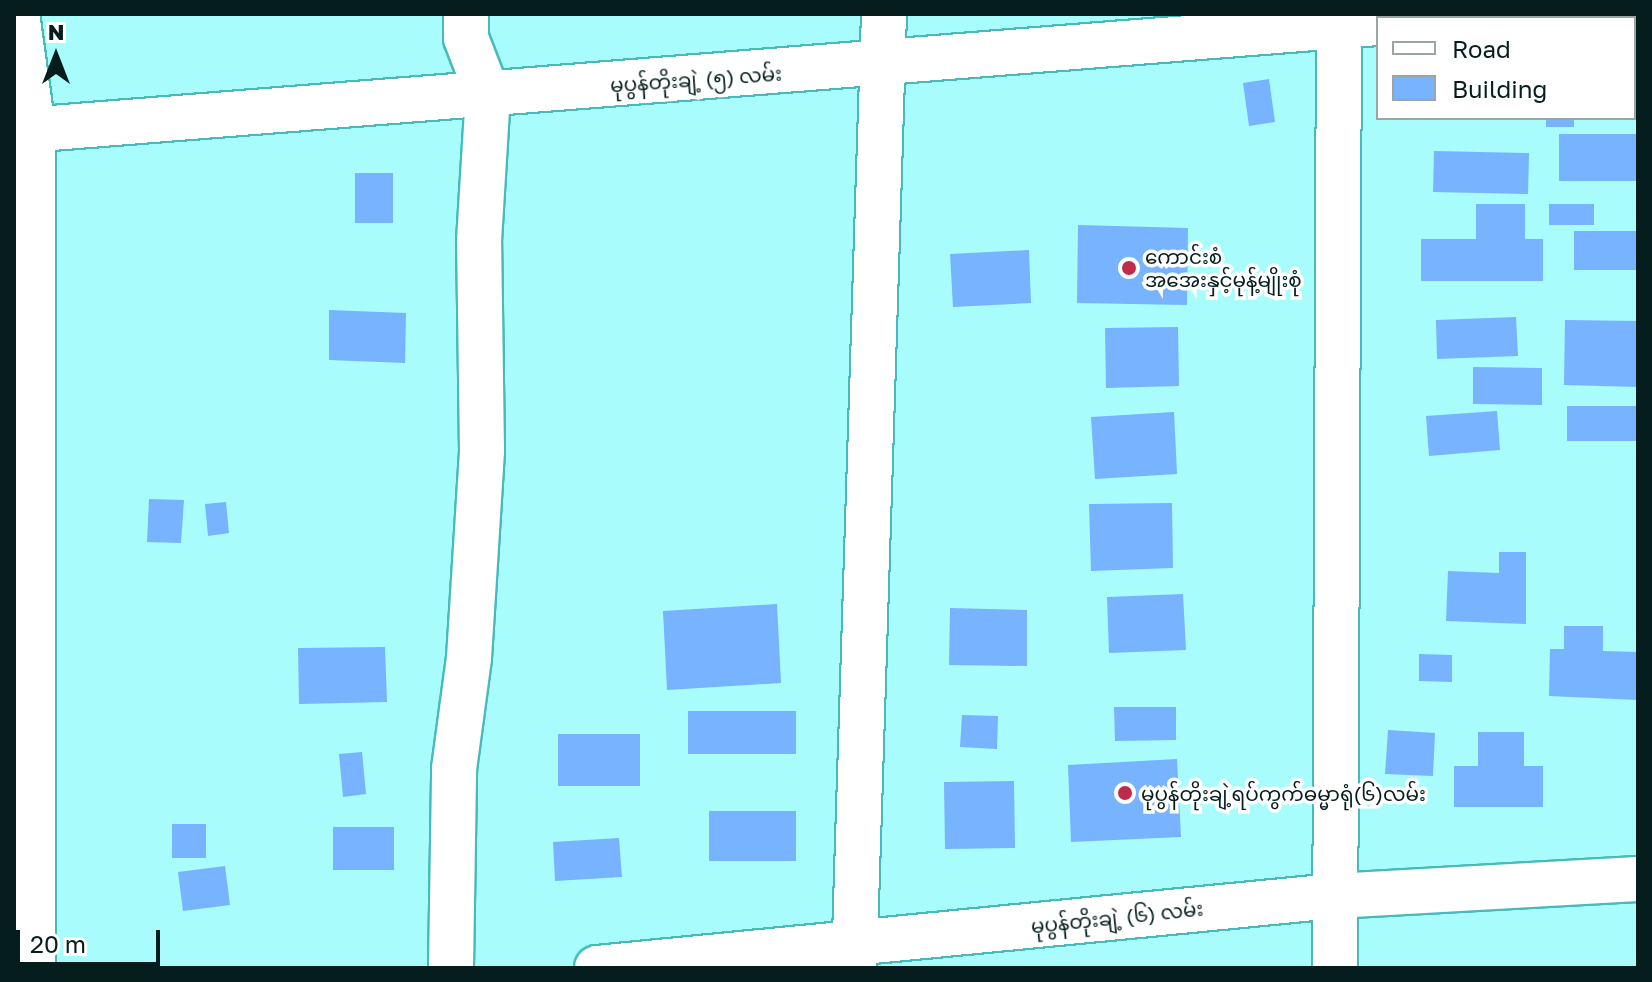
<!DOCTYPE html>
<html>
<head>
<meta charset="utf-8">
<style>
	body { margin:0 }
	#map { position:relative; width:1652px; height:982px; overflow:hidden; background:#a8fdfc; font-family:"Golos Text","Noto Sans Myanmar",sans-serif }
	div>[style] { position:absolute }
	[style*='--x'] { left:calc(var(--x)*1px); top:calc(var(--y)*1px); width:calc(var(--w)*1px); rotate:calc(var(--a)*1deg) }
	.building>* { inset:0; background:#77b3ff }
	.roads { filter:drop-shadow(2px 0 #48baba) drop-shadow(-2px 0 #48baba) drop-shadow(0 2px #48baba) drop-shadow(0 -2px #48baba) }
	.street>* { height:44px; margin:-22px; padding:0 22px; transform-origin:22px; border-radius:22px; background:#fff }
	.dots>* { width:22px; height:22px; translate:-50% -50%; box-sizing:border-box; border:4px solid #fff; border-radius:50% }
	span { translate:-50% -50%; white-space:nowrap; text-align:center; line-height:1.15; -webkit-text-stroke:7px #fff; paint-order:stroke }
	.street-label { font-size:20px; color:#051d1d }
	.poi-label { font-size:20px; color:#051d1d }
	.left { translate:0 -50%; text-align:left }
	.frame { position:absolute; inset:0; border:16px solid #051d1d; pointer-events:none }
	.legend { position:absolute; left:1376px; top:16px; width:260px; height:104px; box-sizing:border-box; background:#fff; border:2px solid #9ba5a5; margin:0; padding:10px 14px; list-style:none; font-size:24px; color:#051d1d }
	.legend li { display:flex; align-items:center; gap:16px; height:40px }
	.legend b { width:40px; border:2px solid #9ba5a5 }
	.north { position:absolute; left:16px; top:16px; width:80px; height:80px; -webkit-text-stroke:6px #fff; paint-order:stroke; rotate:0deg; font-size:22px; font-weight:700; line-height:32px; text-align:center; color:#051d1d }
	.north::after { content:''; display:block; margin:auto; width:28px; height:36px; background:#051d1d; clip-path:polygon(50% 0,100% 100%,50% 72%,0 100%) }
	.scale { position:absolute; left:16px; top:930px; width:144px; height:36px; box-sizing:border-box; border:4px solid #051d1d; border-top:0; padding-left:10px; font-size:24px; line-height:28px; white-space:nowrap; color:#051d1d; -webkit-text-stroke:6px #fff; paint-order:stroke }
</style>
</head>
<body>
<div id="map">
	<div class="building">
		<i style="clip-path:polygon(1269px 79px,1275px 122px,1249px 126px,1243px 83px)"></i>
		<i style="clip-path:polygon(1546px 118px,1574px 118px,1574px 127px,1546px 127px)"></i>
		<i style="clip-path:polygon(1559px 134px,1638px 134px,1638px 181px,1559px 181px)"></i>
		<i style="clip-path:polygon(1434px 151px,1529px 153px,1528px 194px,1433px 192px)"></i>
		<i style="clip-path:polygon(355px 173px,393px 173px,393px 223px,355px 223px)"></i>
		<i style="clip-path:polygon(1476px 204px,1525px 204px,1525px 239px,1543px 239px,1543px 281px,1421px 281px,1421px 239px,1476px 239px)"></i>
		<i style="clip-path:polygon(1549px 204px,1594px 204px,1594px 225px,1549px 225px)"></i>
		<i style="clip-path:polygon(1078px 225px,1188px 228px,1187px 305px,1077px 303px)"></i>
		<i style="clip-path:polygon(1574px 231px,1638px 231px,1638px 270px,1574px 270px)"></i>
		<i style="clip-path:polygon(1029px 250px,1031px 303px,953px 307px,950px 254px)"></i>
		<i style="clip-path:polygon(329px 310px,406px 313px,405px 363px,329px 360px)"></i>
		<i style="clip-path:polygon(1516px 317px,1518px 356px,1437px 359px,1436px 320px)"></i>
		<i style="clip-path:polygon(1565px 320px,1638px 321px,1638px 387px,1564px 385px)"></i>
		<i style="clip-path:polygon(1178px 327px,1179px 386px,1106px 388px,1105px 328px)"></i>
		<i style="clip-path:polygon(1473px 367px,1542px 368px,1542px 405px,1473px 404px)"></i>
		<i style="clip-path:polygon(1567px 406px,1638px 406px,1638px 441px,1567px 441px)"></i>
		<i style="clip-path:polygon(1497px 411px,1500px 450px,1429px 456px,1426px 416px)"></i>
		<i style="clip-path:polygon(1174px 412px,1177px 474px,1095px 479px,1091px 417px)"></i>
		<i style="clip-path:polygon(149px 499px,184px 500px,181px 543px,147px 542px)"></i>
		<i style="clip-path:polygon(226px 502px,229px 533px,208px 536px,205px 504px)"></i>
		<i style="clip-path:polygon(1172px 503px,1173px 568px,1091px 571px,1089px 504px)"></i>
		<i style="clip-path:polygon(1499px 552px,1526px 552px,1526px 624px,1446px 621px,1448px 571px,1499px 573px)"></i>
		<i style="clip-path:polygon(1183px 594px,1186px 650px,1109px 653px,1107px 597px)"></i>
		<i style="clip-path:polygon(777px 604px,781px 683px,667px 690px,663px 611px)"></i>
		<i style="clip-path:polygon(950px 608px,1027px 610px,1027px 666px,949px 665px)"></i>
		<i style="clip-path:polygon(1564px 626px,1603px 626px,1603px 651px,1638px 652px,1638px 700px,1549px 696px,1550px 649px,1564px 649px)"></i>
		<i style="clip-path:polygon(385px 647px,387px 702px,299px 704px,298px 648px)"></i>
		<i style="clip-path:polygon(1419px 654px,1452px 655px,1452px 682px,1419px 681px)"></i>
		<i style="clip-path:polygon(1114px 707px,1176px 707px,1176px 740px,1115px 741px)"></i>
		<i style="clip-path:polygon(688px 711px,796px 711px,796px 754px,688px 754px)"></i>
		<i style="clip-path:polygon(962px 715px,998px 716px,997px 749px,960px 747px)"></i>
		<i style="clip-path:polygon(1388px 730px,1435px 733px,1433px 776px,1385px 774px)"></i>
		<i style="clip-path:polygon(1478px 732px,1524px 732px,1524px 766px,1543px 766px,1543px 807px,1454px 807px,1454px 766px,1478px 766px)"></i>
		<i style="clip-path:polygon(558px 734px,640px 734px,640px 786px,558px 786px)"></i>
		<i style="clip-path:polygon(362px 752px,366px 794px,343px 797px,339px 754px)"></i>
		<i style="clip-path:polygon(1177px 759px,1181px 837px,1071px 842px,1068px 765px)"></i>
		<i style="clip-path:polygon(1014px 781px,1015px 848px,945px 849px,944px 782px)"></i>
		<i style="clip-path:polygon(709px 811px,796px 811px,796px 861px,709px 861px)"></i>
		<i style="clip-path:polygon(172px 824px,206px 824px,206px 858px,172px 858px)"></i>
		<i style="clip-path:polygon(333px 827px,394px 827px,394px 870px,333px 870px)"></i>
		<i style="clip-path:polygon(619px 838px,622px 877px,555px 881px,553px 842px)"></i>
		<i style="clip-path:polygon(225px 866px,230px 905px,183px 911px,178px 872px)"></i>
	</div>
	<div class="roads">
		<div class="street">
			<i style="--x:17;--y:14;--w:117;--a:82.1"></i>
			<i style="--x:33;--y:130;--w:838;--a:90"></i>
			<i style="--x:1634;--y:21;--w:4;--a:0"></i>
			<i style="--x:14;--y:131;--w:1368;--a:-4.53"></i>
			<i style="--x:451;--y:968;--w:199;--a:-89.1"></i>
			<i style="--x:454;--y:769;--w:112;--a:-82.3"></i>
			<i style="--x:469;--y:658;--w:208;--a:-86.4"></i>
			<i style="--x:482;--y:450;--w:209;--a:-90.8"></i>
			<i style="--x:479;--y:241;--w:146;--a:-86.5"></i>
			<i style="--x:488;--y:95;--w:61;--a:-111.1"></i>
			<i style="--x:466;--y:38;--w:24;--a:-90"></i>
			<i style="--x:597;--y:968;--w:741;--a:-5.58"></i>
			<i style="--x:1334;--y:896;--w:304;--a:-3.2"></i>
			<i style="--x:854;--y:968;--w:954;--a:-88.2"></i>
			<i style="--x:1335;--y:968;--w:954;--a:-89.76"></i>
		</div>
	</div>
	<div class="dots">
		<i style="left:1129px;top:268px;background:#bd2c4a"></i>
		<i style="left:1125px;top:793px;background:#bd2c4a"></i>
	</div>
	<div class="street-label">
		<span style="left:696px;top:79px;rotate:-4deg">မုပွန်တိုးချဲ့ (၅) လမ်း</span>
		<span style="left:1117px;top:917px;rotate:-6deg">မုပွန်တိုးချဲ့ (၆) လမ်း</span>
	</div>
	<div class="poi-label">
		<span class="left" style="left:1145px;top:268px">ကောင်းစံ<br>အအေးနှင့်မုန့်မျိုးစုံ</span>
		<span class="left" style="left:1141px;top:793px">မုပွန်တိုးချဲ့ရပ်ကွက်ဓမ္မာရုံ(၆)လမ်း</span>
	</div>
	<div class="frame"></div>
	<ul class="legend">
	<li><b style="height:10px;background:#fff"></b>Road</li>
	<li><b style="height:22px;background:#77b3ff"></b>Building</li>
	</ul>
	<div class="north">N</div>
	<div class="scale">20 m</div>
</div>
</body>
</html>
